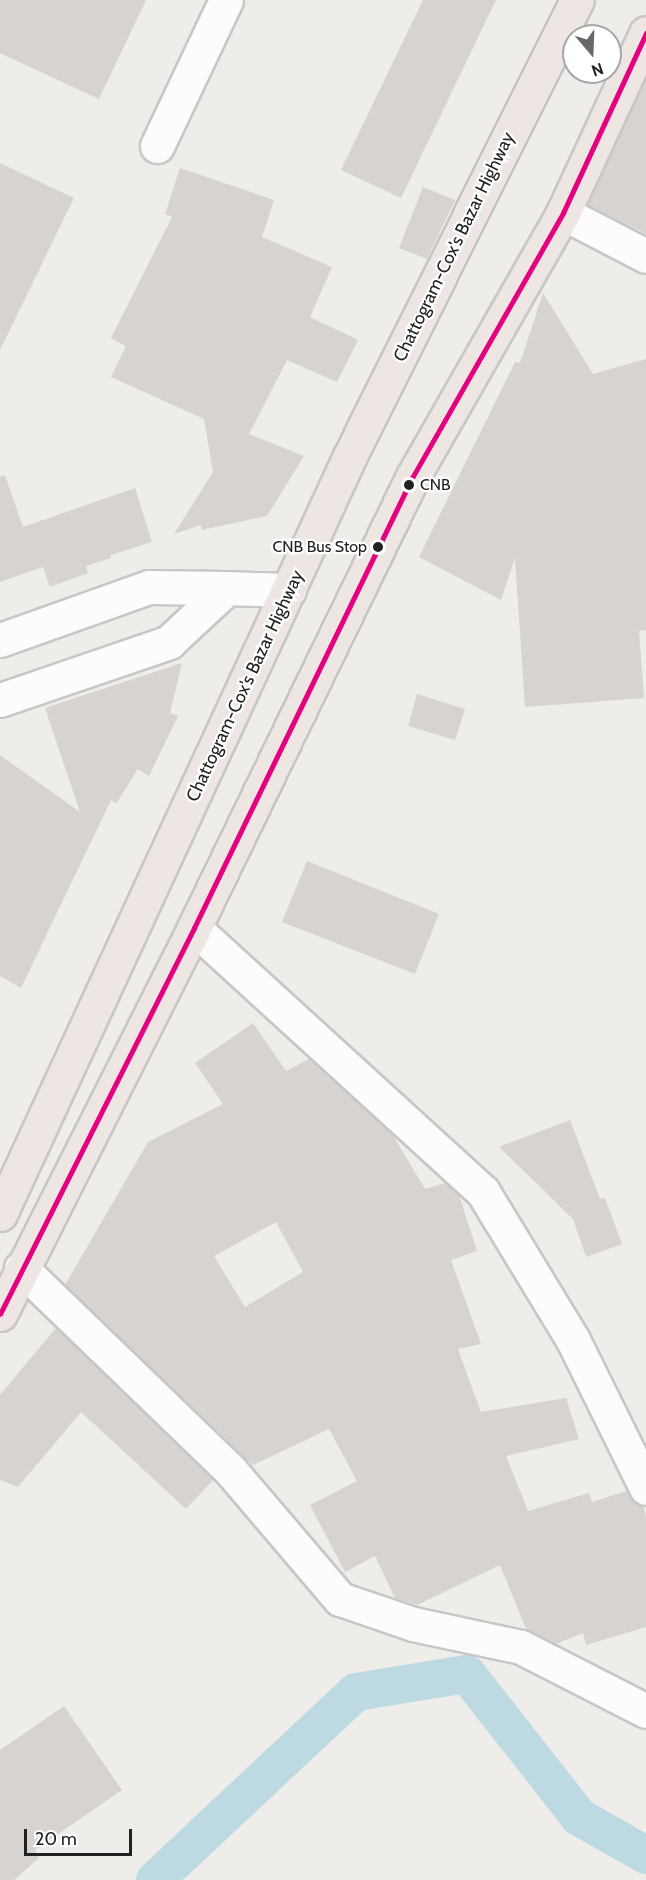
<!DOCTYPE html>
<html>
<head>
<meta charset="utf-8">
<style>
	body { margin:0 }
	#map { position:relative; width:646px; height:1880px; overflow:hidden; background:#efede9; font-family:Cabin,sans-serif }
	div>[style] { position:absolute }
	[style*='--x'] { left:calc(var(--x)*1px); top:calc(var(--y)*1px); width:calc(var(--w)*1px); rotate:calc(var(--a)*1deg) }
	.canal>* { height:38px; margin:-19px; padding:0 19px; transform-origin:19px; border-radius:19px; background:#bdd9e2 }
	.building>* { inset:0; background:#d6d3d0 }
	.roads { filter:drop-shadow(2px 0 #c8c7c5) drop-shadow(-2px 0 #c8c7c5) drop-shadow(0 2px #c8c7c5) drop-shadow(0 -2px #c8c7c5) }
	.minor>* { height:33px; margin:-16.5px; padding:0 16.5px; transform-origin:16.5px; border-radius:16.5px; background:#fdfcfc }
	.tertiary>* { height:33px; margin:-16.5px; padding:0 16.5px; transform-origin:16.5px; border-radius:16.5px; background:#fdfcfc }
	.trunk>* { height:33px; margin:-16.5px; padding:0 16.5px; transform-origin:16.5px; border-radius:16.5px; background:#eee6e3 }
	.bus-1>* { height:4.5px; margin:-2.25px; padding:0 2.25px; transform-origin:2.25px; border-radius:2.25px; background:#e5007d }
	.dots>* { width:16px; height:16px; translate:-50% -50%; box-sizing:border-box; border:3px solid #fff; border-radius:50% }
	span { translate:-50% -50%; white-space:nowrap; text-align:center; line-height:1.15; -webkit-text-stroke:4.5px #fff; paint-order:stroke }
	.bus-label { font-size:16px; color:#212121 }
	.left { translate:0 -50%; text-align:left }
	.right { translate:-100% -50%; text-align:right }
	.street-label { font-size:18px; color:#212121 }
	.north { position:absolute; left:562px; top:24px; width:60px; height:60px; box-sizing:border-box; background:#fff; border:2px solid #a6a6a6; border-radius:50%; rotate:161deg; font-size:16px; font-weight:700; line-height:24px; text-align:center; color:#212121 }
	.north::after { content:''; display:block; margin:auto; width:21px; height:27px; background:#696867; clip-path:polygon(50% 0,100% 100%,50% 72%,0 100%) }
	.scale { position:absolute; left:24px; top:1829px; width:108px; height:27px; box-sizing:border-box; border:3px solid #212121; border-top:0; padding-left:8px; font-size:18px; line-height:21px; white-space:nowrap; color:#212121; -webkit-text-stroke:4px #fff; paint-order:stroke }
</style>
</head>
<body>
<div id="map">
	<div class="canal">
		<i style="--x:155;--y:1880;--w:275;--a:-43.1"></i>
		<i style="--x:356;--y:1692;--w:112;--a:-9.2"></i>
		<i style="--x:467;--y:1674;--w:182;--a:51.9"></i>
		<i style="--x:579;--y:1817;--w:77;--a:29.6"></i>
	</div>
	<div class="building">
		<i style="clip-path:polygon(0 0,146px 0,99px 99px,0 53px)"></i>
		<i style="clip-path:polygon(423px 0,496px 0,401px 198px,341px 170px)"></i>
		<i style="clip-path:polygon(646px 78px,646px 234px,588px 205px)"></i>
		<i style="clip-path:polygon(0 163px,74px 198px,0 350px)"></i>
		<i style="clip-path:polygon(180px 168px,274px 200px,262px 237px,332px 267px,310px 317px,358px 340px,337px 382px,287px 360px,249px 434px,304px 456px,267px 516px,202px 530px,201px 525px,174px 534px,213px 472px,204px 419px,111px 377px,126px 346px,111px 338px,172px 217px,165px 214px)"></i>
		<i style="clip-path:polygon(423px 187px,455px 200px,427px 259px,399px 248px)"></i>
		<i style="clip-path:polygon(543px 293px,593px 374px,646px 359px,646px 630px,639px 631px,644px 698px,525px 707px,515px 558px,501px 600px,419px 557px,515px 362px,520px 363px)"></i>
		<i style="clip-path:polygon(5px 475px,23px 527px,135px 488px,152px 542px,111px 555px,111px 558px,86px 566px,88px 573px,50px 587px,43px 567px,0 582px,0 476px)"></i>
		<i style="clip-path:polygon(182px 663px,170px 713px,178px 716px,149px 776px,138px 769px,116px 804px,111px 800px,21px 988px,0 976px,0 755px,80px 812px,45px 708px)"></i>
		<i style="clip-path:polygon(417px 694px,465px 709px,455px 740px,408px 726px)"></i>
		<i style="clip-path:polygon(307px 861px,439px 914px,415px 974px,282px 922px)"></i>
		<i style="clip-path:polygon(evenodd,253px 1023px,286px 1071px,309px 1059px,392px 1134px,425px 1189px,445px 1183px,459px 1195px,477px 1251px,451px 1260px,481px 1344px,458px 1349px,481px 1412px,566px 1398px,579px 1439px,506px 1456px,528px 1511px,589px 1493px,592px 1502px,626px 1491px,635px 1503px,643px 1506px,646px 1517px,646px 1627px,586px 1645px,583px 1633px,556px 1644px,526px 1629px,500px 1565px,417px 1605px,395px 1598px,375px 1556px,345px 1572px,310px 1505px,357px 1481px,329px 1429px,253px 1465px,65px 1285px,148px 1142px,223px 1104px,195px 1063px,253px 1023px,276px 1222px,303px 1272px,245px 1307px,214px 1256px,276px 1222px)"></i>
		<i style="clip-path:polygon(570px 1120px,600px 1199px,605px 1198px,622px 1244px,586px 1257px,573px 1219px,499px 1147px)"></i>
		<i style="clip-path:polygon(56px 1328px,213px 1480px,186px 1509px,81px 1412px,18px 1487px,0 1480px,0 1395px)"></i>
		<i style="clip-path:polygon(64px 1706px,122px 1790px,35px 1850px,39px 1858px,14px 1880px,0 1880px,0 1750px)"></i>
	</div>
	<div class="roads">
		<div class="minor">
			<i style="--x:157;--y:146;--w:161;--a:-64.7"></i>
			<i style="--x:563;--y:213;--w:93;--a:27.4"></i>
			<i style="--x:194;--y:928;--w:391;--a:42.4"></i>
			<i style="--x:483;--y:1192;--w:173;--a:58.7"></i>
			<i style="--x:573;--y:1340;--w:165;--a:63.7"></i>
			<i style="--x:21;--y:1268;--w:292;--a:44"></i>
			<i style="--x:231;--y:1471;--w:168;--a:49.6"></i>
			<i style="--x:340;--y:1599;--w:77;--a:18.9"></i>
			<i style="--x:413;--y:1624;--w:110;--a:12"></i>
			<i style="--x:521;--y:1647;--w:140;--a:27.1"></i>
		</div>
		<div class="tertiary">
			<i style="--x:0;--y:640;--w:158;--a:-19.6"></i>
			<i style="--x:149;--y:587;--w:78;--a:0.7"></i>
			<i style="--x:0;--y:700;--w:179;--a:-18.9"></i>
			<i style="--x:169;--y:642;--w:79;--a:-43"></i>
			<i style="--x:227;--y:588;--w:62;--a:1.8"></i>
		</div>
		<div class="trunk">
			<i style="--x:0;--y:1214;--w:835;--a:-65.22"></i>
			<i style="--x:350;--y:456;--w:509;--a:-63.54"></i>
			<i style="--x:0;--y:1314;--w:432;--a:-63.3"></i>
			<i style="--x:194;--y:928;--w:500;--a:-64.15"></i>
			<i style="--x:412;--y:478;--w:305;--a:-60.3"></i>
			<i style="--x:563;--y:213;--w:198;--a:-65.2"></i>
		</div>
	</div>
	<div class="bus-1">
		<i style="--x:0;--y:1314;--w:432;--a:-63.3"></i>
		<i style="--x:194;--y:928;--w:500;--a:-64.15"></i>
		<i style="--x:412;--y:478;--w:305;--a:-60.3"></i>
		<i style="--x:563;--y:213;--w:198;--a:-65.2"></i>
	</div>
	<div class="dots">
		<i style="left:409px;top:485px;background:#212121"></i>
		<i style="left:378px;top:547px;background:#212121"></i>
	</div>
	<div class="bus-label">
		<span class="left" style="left:420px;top:485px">CNB</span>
		<span class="right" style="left:367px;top:547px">CNB Bus Stop</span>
	</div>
	<div class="street-label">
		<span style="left:454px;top:247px;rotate:-64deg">Chattogram-Cox's Bazar Highway</span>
		<span style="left:245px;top:686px;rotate:-65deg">Chattogram-Cox's Bazar Highway</span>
	</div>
	<div class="north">N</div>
	<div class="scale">20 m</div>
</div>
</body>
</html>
